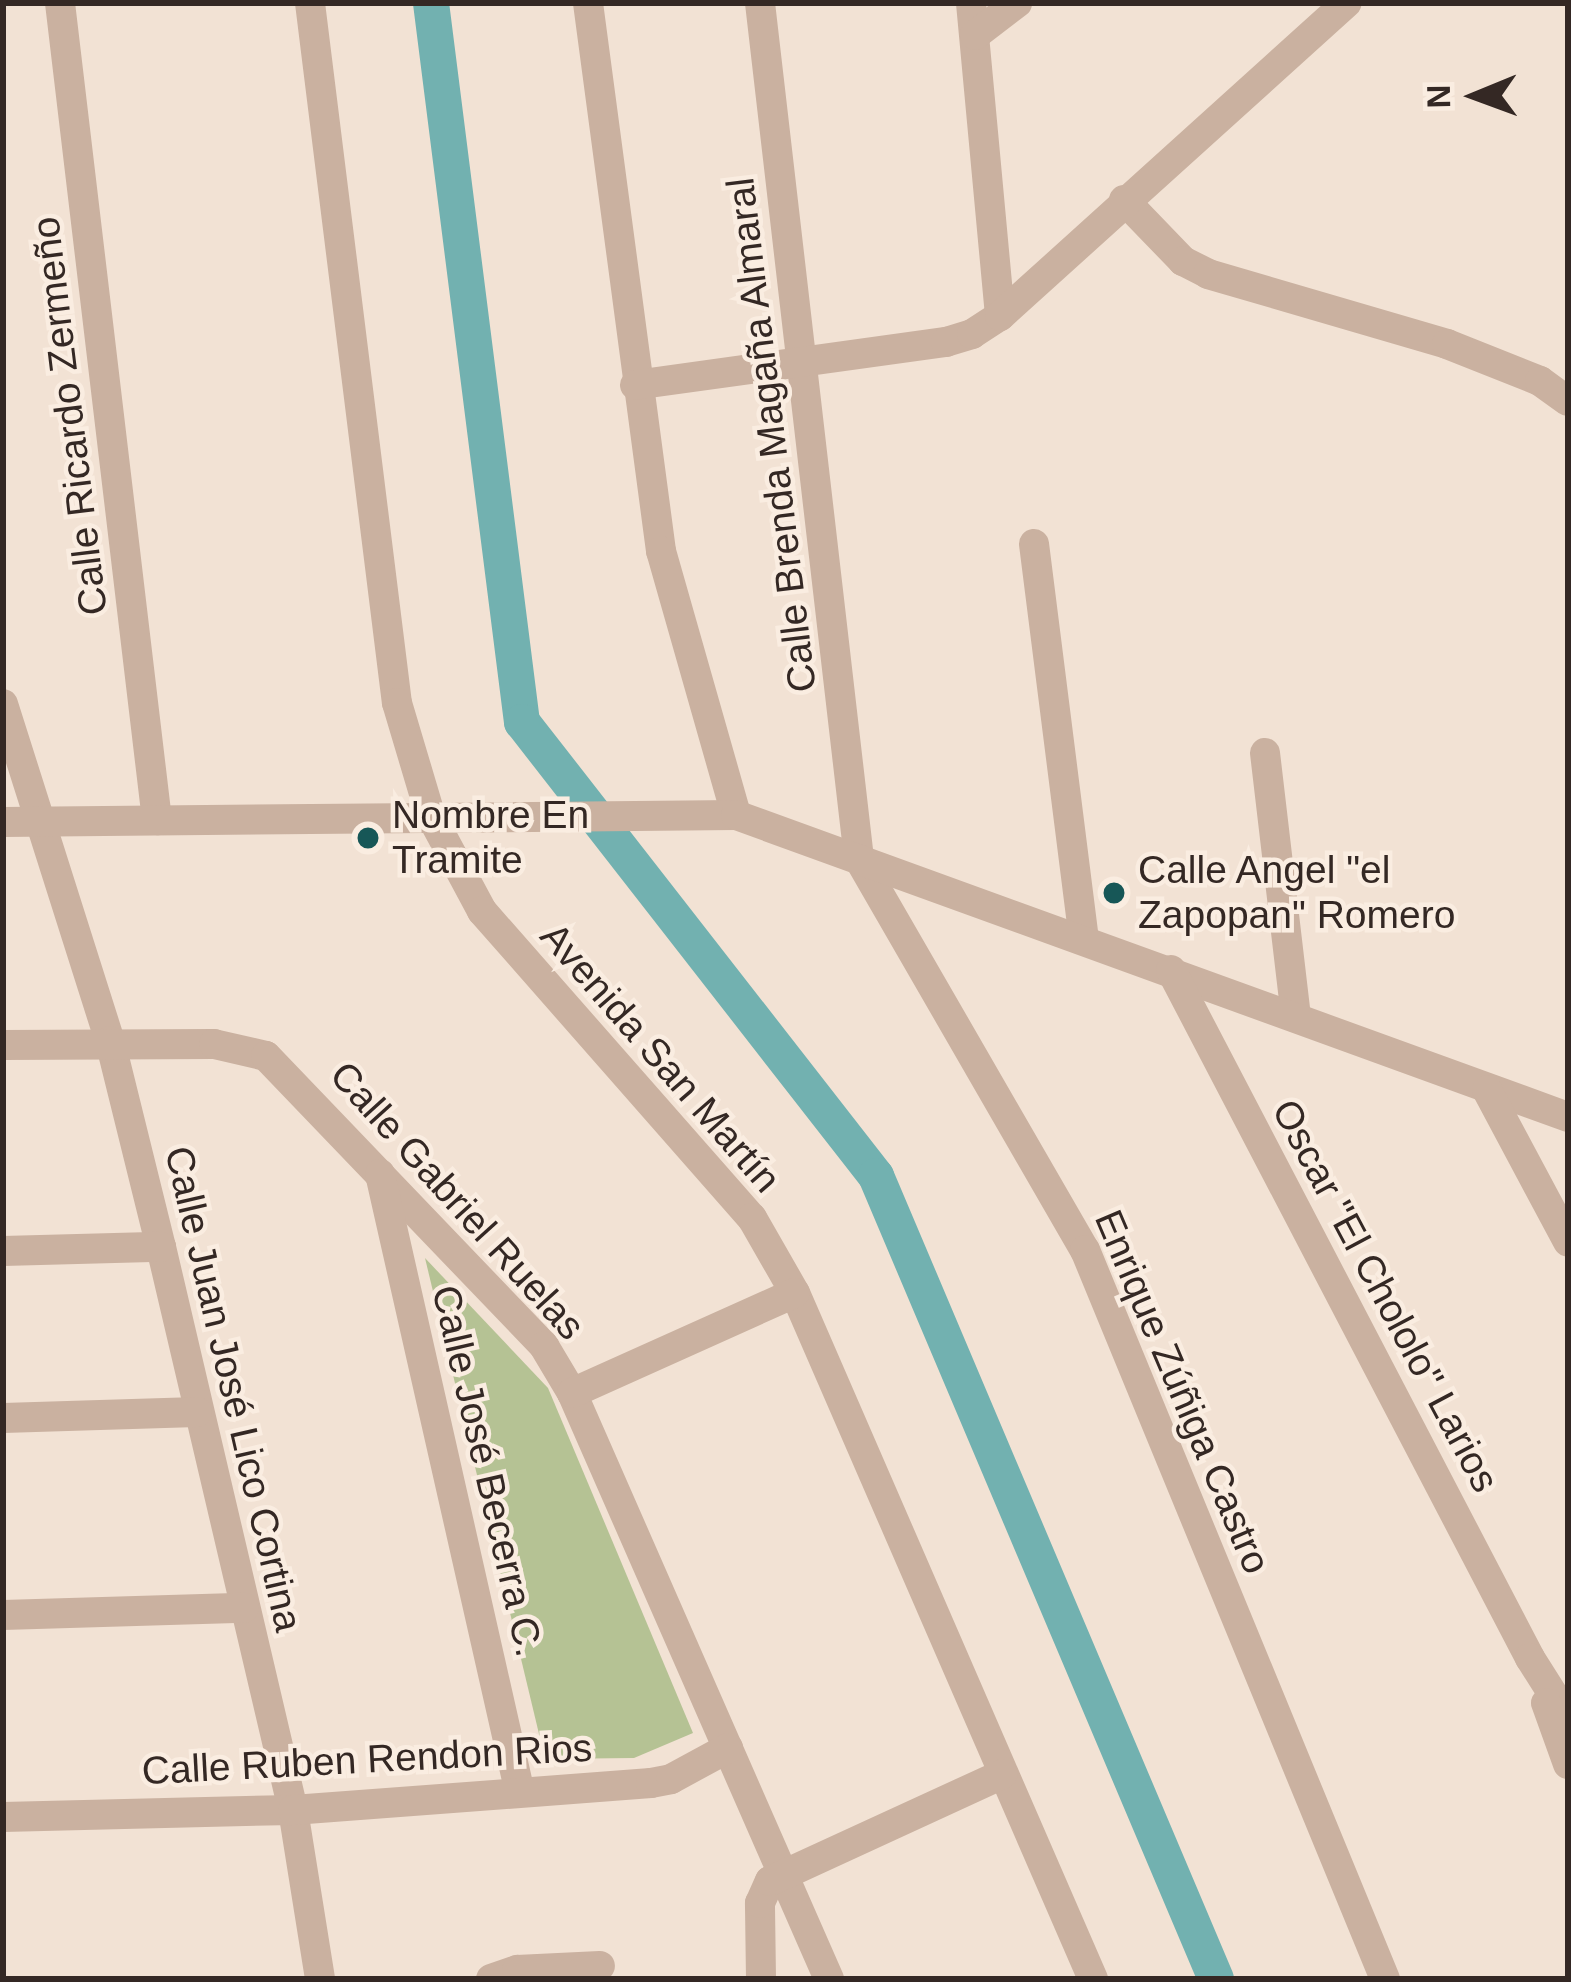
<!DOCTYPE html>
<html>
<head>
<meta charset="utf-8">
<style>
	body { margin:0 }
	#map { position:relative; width:1571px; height:1982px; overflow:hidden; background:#f2e2d4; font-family:Arial,sans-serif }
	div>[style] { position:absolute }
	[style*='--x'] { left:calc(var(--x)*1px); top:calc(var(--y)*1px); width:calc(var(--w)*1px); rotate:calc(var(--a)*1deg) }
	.green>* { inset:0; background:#b5c294 }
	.canal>* { height:36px; margin:-18px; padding:0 18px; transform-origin:18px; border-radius:18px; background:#72b1b0 }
	.minor>* { height:30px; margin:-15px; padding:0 15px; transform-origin:15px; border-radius:15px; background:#cab1a0 }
	.dots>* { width:33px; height:33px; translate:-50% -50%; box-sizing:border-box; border:6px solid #faede1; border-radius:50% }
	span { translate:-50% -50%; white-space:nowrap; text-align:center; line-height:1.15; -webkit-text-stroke:9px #faede1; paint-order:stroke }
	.street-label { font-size:39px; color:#342824 }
	.poi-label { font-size:39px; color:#342824 }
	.left { translate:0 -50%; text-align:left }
	.frame { position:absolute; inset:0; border:6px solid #342824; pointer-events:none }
	.north { position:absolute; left:1415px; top:36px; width:120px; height:120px; -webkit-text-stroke:9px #faede1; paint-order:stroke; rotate:269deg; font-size:33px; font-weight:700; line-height:48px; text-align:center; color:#342824 }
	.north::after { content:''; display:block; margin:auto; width:42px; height:54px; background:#342824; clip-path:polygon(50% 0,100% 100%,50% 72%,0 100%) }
</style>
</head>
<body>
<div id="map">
	<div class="green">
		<i style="clip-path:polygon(425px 1258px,548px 1388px,693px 1733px,634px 1758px,545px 1759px)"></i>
	</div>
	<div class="canal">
		<i style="--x:431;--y:3;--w:725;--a:82.79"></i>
		<i style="--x:522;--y:722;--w:576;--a:52.06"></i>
		<i style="--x:876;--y:1176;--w:872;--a:67.05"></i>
	</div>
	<div class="minor">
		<i style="--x:60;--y:3;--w:823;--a:83.23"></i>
		<i style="--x:310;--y:3;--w:705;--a:82.92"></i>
		<i style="--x:397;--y:703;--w:116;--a:73.4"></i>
		<i style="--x:430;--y:814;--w:110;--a:61.8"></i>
		<i style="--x:482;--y:911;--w:409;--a:48.7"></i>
		<i style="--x:752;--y:1218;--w:86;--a:60.2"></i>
		<i style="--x:795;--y:1293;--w:748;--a:66.52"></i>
		<i style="--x:588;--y:3;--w:553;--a:82.41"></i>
		<i style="--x:661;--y:551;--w:274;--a:74.1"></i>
		<i style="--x:760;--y:3;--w:862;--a:83.4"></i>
		<i style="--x:859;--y:859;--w:452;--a:60"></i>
		<i style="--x:1085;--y:1250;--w:788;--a:67.63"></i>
		<i style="--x:971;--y:3;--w:314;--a:84.7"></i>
		<i style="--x:975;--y:35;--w:53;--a:-37.3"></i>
		<i style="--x:1124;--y:200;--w:85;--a:46"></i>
		<i style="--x:1183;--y:261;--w:28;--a:27"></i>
		<i style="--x:1208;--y:274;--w:249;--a:16.3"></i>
		<i style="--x:1447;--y:344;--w:100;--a:21.7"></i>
		<i style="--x:1540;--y:381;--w:34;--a:36"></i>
		<i style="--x:635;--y:385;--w:314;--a:-7.9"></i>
		<i style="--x:946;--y:342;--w:27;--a:-17"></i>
		<i style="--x:972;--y:334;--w:33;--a:-33"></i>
		<i style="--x:1000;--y:316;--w:467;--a:-42.1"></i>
		<i style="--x:1034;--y:544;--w:399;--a:82.8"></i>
		<i style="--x:3;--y:704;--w:354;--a:72.4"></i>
		<i style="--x:110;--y:1041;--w:212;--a:76.1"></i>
		<i style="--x:161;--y:1247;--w:578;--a:76.8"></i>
		<i style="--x:293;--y:1810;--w:171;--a:80.9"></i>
		<i style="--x:1265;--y:753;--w:265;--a:83.3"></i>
		<i style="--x:3;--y:822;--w:733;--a:-0.55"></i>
		<i style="--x:736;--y:815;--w:885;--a:19.95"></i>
		<i style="--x:1171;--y:970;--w:776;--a:62.44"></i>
		<i style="--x:1530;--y:1658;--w:71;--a:57.7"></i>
		<i style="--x:3;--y:1045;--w:211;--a:-0.3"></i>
		<i style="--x:214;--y:1044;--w:53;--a:13"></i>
		<i style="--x:266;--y:1056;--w:402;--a:46.2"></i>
		<i style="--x:544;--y:1346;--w:55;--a:59.2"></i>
		<i style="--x:572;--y:1393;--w:640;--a:66.32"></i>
		<i style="--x:1487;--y:1090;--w:172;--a:61.9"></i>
		<i style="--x:380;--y:1174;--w:631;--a:77.26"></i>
		<i style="--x:3;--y:1251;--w:158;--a:-1.5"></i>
		<i style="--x:572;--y:1393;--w:244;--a:-24.2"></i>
		<i style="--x:3;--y:1418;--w:194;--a:-1.8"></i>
		<i style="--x:3;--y:1615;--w:241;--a:-1.7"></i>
		<i style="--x:1546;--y:1703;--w:65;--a:70.2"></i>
		<i style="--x:3;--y:1817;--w:290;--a:-1.4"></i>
		<i style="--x:293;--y:1810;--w:359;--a:-4.3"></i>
		<i style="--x:651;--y:1783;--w:20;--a:-11"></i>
		<i style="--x:671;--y:1779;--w:65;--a:-28.5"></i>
		<i style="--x:491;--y:1979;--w:28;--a:-19"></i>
		<i style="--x:517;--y:1970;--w:83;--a:-2.8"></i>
		<i style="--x:761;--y:1979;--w:76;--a:-90.8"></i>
		<i style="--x:760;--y:1903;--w:24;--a:-66"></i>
		<i style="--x:770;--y:1881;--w:256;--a:-24.7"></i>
	</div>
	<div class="dots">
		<i style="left:368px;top:838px;background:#175757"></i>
		<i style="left:1114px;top:893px;background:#175757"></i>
	</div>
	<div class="street-label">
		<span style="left:70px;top:416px;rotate:-97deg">Calle Ricardo Zermeño</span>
		<span style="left:772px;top:435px;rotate:-97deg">Calle Brenda Magaña Almaral</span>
		<span style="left:660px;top:1058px;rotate:49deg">Avenida San Martín</span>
		<span style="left:457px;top:1201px;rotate:48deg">Calle Gabriel Ruelas</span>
		<span style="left:1385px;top:1296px;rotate:62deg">Oscar "El Chololo" Larios</span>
		<span style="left:233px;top:1389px;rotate:77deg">Calle Juan José Lico Cortina</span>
		<span style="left:1182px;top:1392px;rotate:67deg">Enrique Zúñiga Castro</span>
		<span style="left:487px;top:1471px;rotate:77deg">Calle José Becerra C.</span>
		<span style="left:367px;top:1760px;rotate:-3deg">Calle Ruben Rendon Rios</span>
	</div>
	<div class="poi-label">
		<span class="left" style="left:392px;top:838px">Nombre En<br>Tramite</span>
		<span class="left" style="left:1138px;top:893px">Calle Angel "el<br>Zapopan" Romero</span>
	</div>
	<div class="frame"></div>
	<div class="north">N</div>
</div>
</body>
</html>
